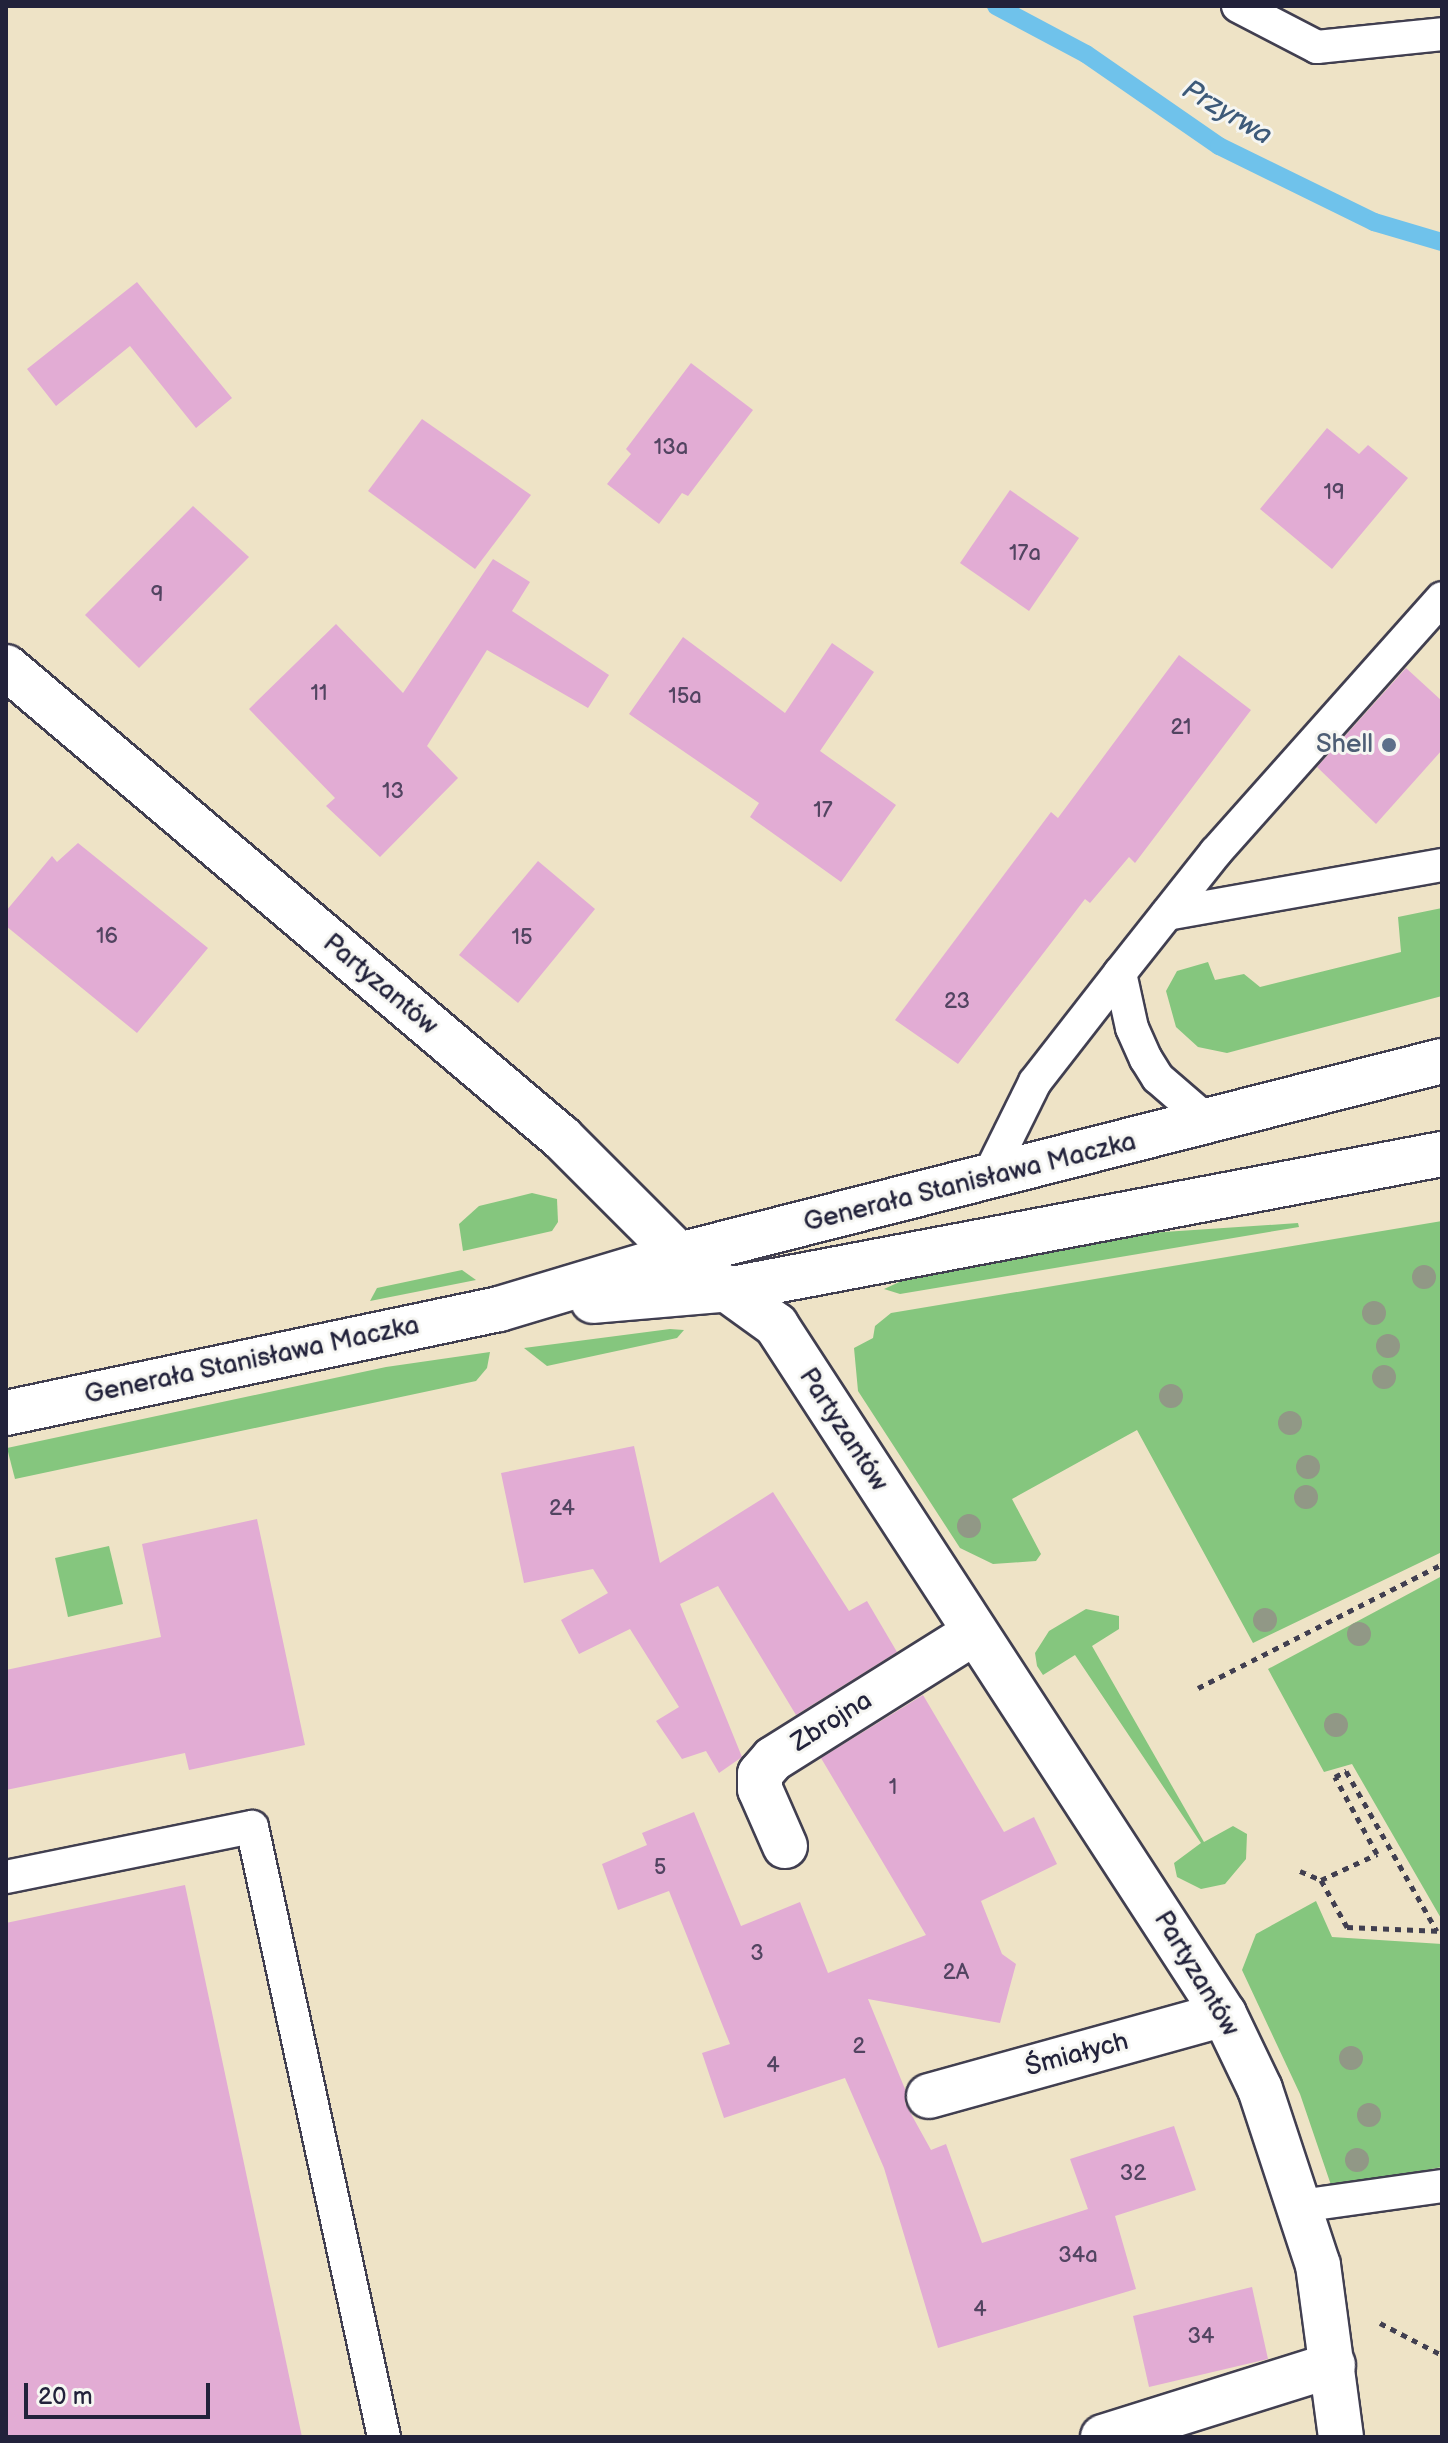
<!DOCTYPE html>
<html>
<head>
<meta charset="utf-8">
<style>
	body { margin:0 }
	#map { position:relative; width:1448px; height:2443px; overflow:hidden; background:#eee3c6; font-family:"Balsamiq Sans",sans-serif }
	div>[style] { position:absolute }
	[style*='--x'] { left:calc(var(--x)*1px); top:calc(var(--y)*1px); width:calc(var(--w)*1px); rotate:calc(var(--a)*1deg) }
	.green>* { inset:0; background:#85c67e }
	.stream>* { height:18px; margin:-9px; padding:0 9px; transform-origin:9px; border-radius:9px; background:#6fc2eb }
	.building>* { inset:0; background:#e2acd4 }
	.path>* { height:5px; margin-top:-2.5px; transform-origin:0; background:repeating-linear-gradient(90deg,#413f50 0 6px,transparent 0 12px) }
	.roads { filter:drop-shadow(2px 0 #413f50) drop-shadow(-2px 0 #413f50) drop-shadow(0 2px #413f50) drop-shadow(0 -2px #413f50) }
	.service>* { height:32px; margin:-16px; padding:0 16px; transform-origin:16px; border-radius:16px; background:#fff }
	.minor>* { height:44px; margin:-22px; padding:0 22px; transform-origin:22px; border-radius:22px; background:#fff }
	.secondary>* { height:44px; margin:-22px; padding:0 22px; transform-origin:22px; border-radius:22px; background:#fff }
	.trees>* { width:24px; height:24px; margin:-12px; border-radius:50%; background:#919886 }
	.dots>* { width:22px; height:22px; translate:-50% -50%; box-sizing:border-box; border:4px solid #f6f6f2; border-radius:50% }
	span { translate:-50% -50%; white-space:nowrap; text-align:center; line-height:1.15; -webkit-text-stroke:6px #f6f6f2; paint-order:stroke }
	.number-label { font-size:22px; color:#524461 }
	.number-label span { -webkit-text-stroke-width:0 }
	.service-label { font-size:26px; color:#4e5e75 }
	.right { translate:-100% -50%; text-align:right }
	.street-label { font-size:26px; color:#22223b }
	.water-label { font-size:28px; color:#3d5a79; font-style:italic }
	.frame { position:absolute; inset:0; border:8px solid #22223b; pointer-events:none }
	.scale { position:absolute; left:24px; top:2383px; width:186px; height:36px; box-sizing:border-box; border:4px solid #22223b; border-top:0; padding-left:10px; font-size:24px; line-height:28px; white-space:nowrap; color:#22223b; -webkit-text-stroke:6px #f6f6f2; paint-order:stroke }
</style>
</head>
<body>
<div id="map">
	<div class="green">
		<i style="clip-path:polygon(1442px 908px,1442px 996px,1227px 1053px,1198px 1047px,1176px 1027px,1166px 991px,1177px 971px,1208px 962px,1215px 980px,1244px 974px,1260px 987px,1401px 952px,1398px 917px)"></i>
		<i style="clip-path:polygon(532px 1193px,557px 1199px,558px 1222px,552px 1231px,463px 1251px,459px 1224px,479px 1206px)"></i>
		<i style="clip-path:polygon(1442px 1221px,1442px 1552px,1253px 1643px,1137px 1430px,1012px 1499px,1041px 1554px,1036px 1561px,993px 1564px,960px 1548px,858px 1391px,854px 1348px,873px 1338px,875px 1326px,891px 1313px)"></i>
		<i style="clip-path:polygon(1298px 1223px,1299px 1227px,900px 1294px,884px 1289px,919px 1273px,1149px 1233px)"></i>
		<i style="clip-path:polygon(462px 1270px,476px 1280px,370px 1301px,377px 1288px)"></i>
		<i style="clip-path:polygon(670px 1329px,684px 1330px,677px 1338px,547px 1366px,524px 1348px)"></i>
		<i style="clip-path:polygon(490px 1352px,487px 1368px,476px 1381px,15px 1479px,7px 1448px,386px 1367px)"></i>
		<i style="clip-path:polygon(109px 1546px,123px 1604px,68px 1617px,55px 1558px)"></i>
		<i style="clip-path:polygon(1442px 1576px,1442px 1920px,1352px 1764px,1324px 1772px,1268px 1669px)"></i>
		<i style="clip-path:polygon(1086px 1609px,1119px 1616px,1119px 1629px,1092px 1646px,1204px 1842px,1233px 1826px,1247px 1834px,1246px 1859px,1225px 1884px,1201px 1889px,1177px 1877px,1174px 1863px,1201px 1843px,1075px 1655px,1043px 1675px,1037px 1666px,1035px 1653px,1049px 1631px)"></i>
		<i style="clip-path:polygon(1316px 1901px,1332px 1937px,1442px 1944px,1442px 2167px,1332px 2188px,1300px 2094px,1242px 1970px,1256px 1934px)"></i>
	</div>
	<div class="stream">
		<i style="--x:996;--y:6;--w:102;--a:28.1"></i>
		<i style="--x:1086;--y:54;--w:162;--a:34.7"></i>
		<i style="--x:1219;--y:146;--w:173;--a:26.1"></i>
		<i style="--x:1374;--y:222;--w:71;--a:16.4"></i>
	</div>
	<div class="building">
		<i style="clip-path:polygon(137px 282px,232px 398px,196px 428px,130px 346px,56px 406px,27px 369px)"></i>
		<i style="clip-path:polygon(691px 363px,753px 410px,688px 496px,682px 493px,659px 524px,607px 484px,631px 454px,626px 449px)"></i>
		<i style="clip-path:polygon(422px 419px,531px 495px,475px 569px,368px 491px)"></i>
		<i style="clip-path:polygon(1327px 428px,1359px 454px,1368px 445px,1408px 478px,1332px 569px,1260px 509px)"></i>
		<i style="clip-path:polygon(1010px 490px,1079px 538px,1029px 611px,960px 563px)"></i>
		<i style="clip-path:polygon(193px 506px,249px 557px,139px 668px,85px 615px)"></i>
		<i style="clip-path:polygon(493px 559px,530px 582px,512px 611px,609px 675px,588px 708px,487px 650px,427px 746px,458px 778px,380px 857px,326px 806px,335px 798px,249px 709px,336px 624px,403px 693px)"></i>
		<i style="clip-path:polygon(683px 637px,785px 713px,832px 643px,874px 672px,820px 751px,896px 805px,841px 882px,750px 817px,759px 803px,629px 714px)"></i>
		<i style="clip-path:polygon(1179px 655px,1251px 710px,1135px 863px,1129px 857px,1090px 903px,1085px 899px,958px 1064px,895px 1020px,1051px 812px,1058px 818px)"></i>
		<i style="clip-path:polygon(1406px 668px,1442px 701px,1442px 750px,1376px 824px,1317px 767px)"></i>
		<i style="clip-path:polygon(78px 843px,208px 948px,137px 1033px,6px 926px,6px 911px,52px 856px,57px 862px)"></i>
		<i style="clip-path:polygon(538px 861px,595px 909px,518px 1003px,459px 955px)"></i>
		<i style="clip-path:polygon(634px 1446px,660px 1563px,773px 1492px,849px 1611px,867px 1601px,897px 1652px,796px 1715px,718px 1586px,680px 1604px,742px 1757px,719px 1773px,706px 1751px,682px 1759px,656px 1721px,679px 1707px,630px 1629px,579px 1654px,561px 1620px,608px 1593px,593px 1569px,524px 1583px,501px 1473px)"></i>
		<i style="clip-path:polygon(257px 1519px,305px 1745px,189px 1770px,185px 1753px,6px 1790px,6px 1670px,161px 1637px,142px 1544px)"></i>
		<i style="clip-path:polygon(923px 1695px,1004px 1832px,1034px 1817px,1057px 1864px,981px 1901px,1002px 1954px,1016px 1964px,1000px 2023px,868px 1999px,905px 2089px,905px 2103px,931px 2150px,946px 2144px,982px 2243px,1088px 2209px,1070px 2159px,1174px 2126px,1196px 2190px,1115px 2216px,1136px 2289px,938px 2348px,884px 2168px,845px 2078px,724px 2118px,702px 2053px,730px 2044px,669px 1891px,618px 1910px,602px 1864px,647px 1845px,642px 1833px,694px 1812px,741px 1926px,800px 1902px,828px 1973px,926px 1935px,821px 1758px)"></i>
		<i style="clip-path:polygon(185px 1885px,302px 2437px,6px 2437px,6px 1923px)"></i>
		<i style="clip-path:polygon(1252px 2287px,1268px 2359px,1149px 2387px,1133px 2316px)"></i>
	</div>
	<div class="path">
		<i style="--x:1198;--y:1688;--w:274;--a:-26.9"></i>
		<i style="--x:1300;--y:1871;--w:23;--a:23"></i>
		<i style="--x:1321;--y:1880;--w:54;--a:61"></i>
		<i style="--x:1347;--y:1927;--w:95;--a:2.4"></i>
		<i style="--x:1321;--y:1880;--w:62;--a:-24.9"></i>
		<i style="--x:1377;--y:1854;--w:88;--a:-118.6"></i>
		<i style="--x:1335;--y:1777;--w:13;--a:-29"></i>
		<i style="--x:1346;--y:1771;--w:184;--a:60.4"></i>
		<i style="--x:1380;--y:2323;--w:70;--a:27.3"></i>
	</div>
	<div class="roads">
		<div class="service">
			<i style="--x:1238;--y:6;--w:89;--a:27.4"></i>
			<i style="--x:1317;--y:47;--w:126;--a:-5.9"></i>
			<i style="--x:1167;--y:914;--w:279;--a:-10.1"></i>
			<i style="--x:1120;--y:973;--w:56;--a:77.7"></i>
			<i style="--x:1132;--y:1028;--w:34;--a:66"></i>
			<i style="--x:1146;--y:1059;--w:22;--a:58"></i>
			<i style="--x:1158;--y:1078;--w:69;--a:40.9"></i>
			<i style="--x:986;--y:1181;--w:110;--a:-63.7"></i>
			<i style="--x:1035;--y:1082;--w:138;--a:-52.1"></i>
			<i style="--x:1120;--y:973;--w:154;--a:-51.6"></i>
			<i style="--x:1216;--y:852;--w:340;--a:-48.3"></i>
			<i style="--x:6;--y:1877;--w:251;--a:-11.5"></i>
			<i style="--x:252;--y:1827;--w:624;--a:77.79"></i>
			<i style="--x:1300;--y:2206;--w:143;--a:-8"></i>
		</div>
		<div class="minor">
			<i style="--x:6;--y:667;--w:729;--a:40.27"></i>
			<i style="--x:562;--y:1138;--w:165;--a:45"></i>
			<i style="--x:679;--y:1255;--w:120;--a:35.8"></i>
			<i style="--x:776;--y:1325;--w:822;--a:56.97"></i>
			<i style="--x:1224;--y:2014;--w:83;--a:64.4"></i>
			<i style="--x:1260;--y:2089;--w:185;--a:71.8"></i>
			<i style="--x:1318;--y:2265;--w:174;--a:82.4"></i>
			<i style="--x:785;--y:1846;--w:62;--a:-113.7"></i>
			<i style="--x:760;--y:1789;--w:15;--a:-90"></i>
			<i style="--x:760;--y:1774;--w:20;--a:-49"></i>
			<i style="--x:773;--y:1759;--w:237;--a:-32.1"></i>
			<i style="--x:929;--y:2096;--w:306;--a:-15.5"></i>
			<i style="--x:1103;--y:2437;--w:241;--a:-17.4"></i>
		</div>
		<div class="secondary">
			<i style="--x:593;--y:1301;--w:140;--a:-4.9"></i>
			<i style="--x:732;--y:1289;--w:723;--a:-10.77"></i>
			<i style="--x:6;--y:1413;--w:504;--a:-11.91"></i>
			<i style="--x:499;--y:1309;--w:188;--a:-16.7"></i>
			<i style="--x:679;--y:1255;--w:787;--a:-14.27"></i>
		</div>
	</div>
	<div class="trees">
		<i style="left:1424px;top:1277px"></i>
		<i style="left:1374px;top:1313px"></i>
		<i style="left:1388px;top:1346px"></i>
		<i style="left:1384px;top:1377px"></i>
		<i style="left:1171px;top:1396px"></i>
		<i style="left:1290px;top:1423px"></i>
		<i style="left:1308px;top:1467px"></i>
		<i style="left:1306px;top:1497px"></i>
		<i style="left:969px;top:1526px"></i>
		<i style="left:1265px;top:1620px"></i>
		<i style="left:1359px;top:1634px"></i>
		<i style="left:1336px;top:1725px"></i>
		<i style="left:1351px;top:2058px"></i>
		<i style="left:1369px;top:2115px"></i>
		<i style="left:1357px;top:2160px"></i>
	</div>
	<div class="dots">
		<i style="left:1389px;top:745px;background:#5c6f8a"></i>
	</div>
	<div class="number-label">
		<span style="left:671px;top:448px">13a</span>
		<span style="left:1334px;top:493px">19</span>
		<span style="left:1025px;top:554px">17a</span>
		<span style="left:157px;top:595px">9</span>
		<span style="left:319px;top:694px">11</span>
		<span style="left:685px;top:697px">15a</span>
		<span style="left:1181px;top:728px">21</span>
		<span style="left:393px;top:792px">13</span>
		<span style="left:823px;top:811px">17</span>
		<span style="left:107px;top:937px">16</span>
		<span style="left:522px;top:938px">15</span>
		<span style="left:957px;top:1002px">23</span>
		<span style="left:562px;top:1509px">24</span>
		<span style="left:893px;top:1788px">1</span>
		<span style="left:660px;top:1868px">5</span>
		<span style="left:757px;top:1954px">3</span>
		<span style="left:956px;top:1973px">2A</span>
		<span style="left:859px;top:2047px">2</span>
		<span style="left:773px;top:2066px">4</span>
		<span style="left:1133px;top:2174px">32</span>
		<span style="left:1078px;top:2256px">34a</span>
		<span style="left:980px;top:2310px">4</span>
		<span style="left:1201px;top:2337px">34</span>
	</div>
	<div class="service-label">
		<span class="right" style="left:1373px;top:745px">Shell</span>
	</div>
	<div class="street-label">
		<span style="left:380px;top:985px;rotate:40deg">Partyzantów</span>
		<span style="left:970px;top:1183px;rotate:-14deg">Generała Stanisława Maczka</span>
		<span style="left:252px;top:1361px;rotate:-12deg">Generała Stanisława Maczka</span>
		<span style="left:843px;top:1430px;rotate:57deg">Partyzantów</span>
		<span style="left:832px;top:1722px;rotate:-32deg">Zbrojna</span>
		<span style="left:1196px;top:1974px;rotate:59deg">Partyzantów</span>
		<span style="left:1077px;top:2055px;rotate:-15deg">Śmiałych</span>
	</div>
	<div class="water-label">
		<span style="left:1227px;top:113px;rotate:31deg">Przyrwa</span>
	</div>
	<div class="frame"></div>
	<div class="scale">20 m</div>
</div>
</body>
</html>
